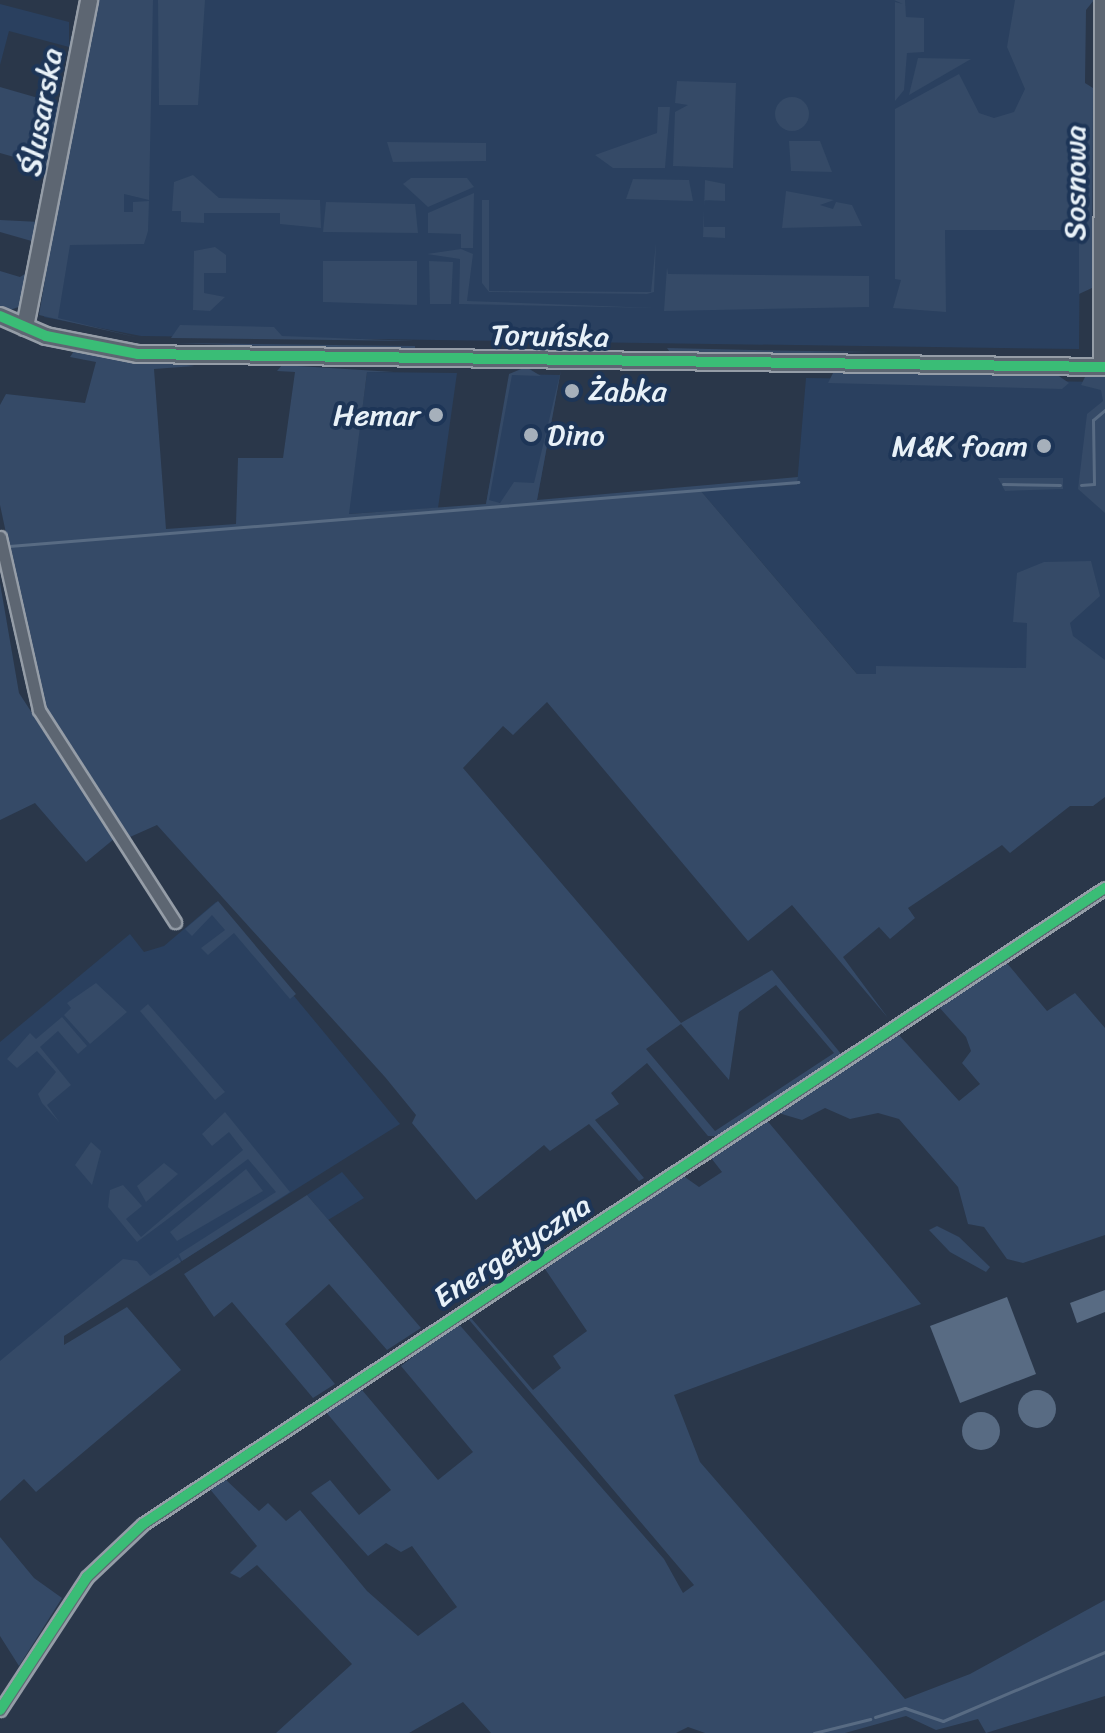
<!DOCTYPE html>
<html>
<head>
<meta charset="utf-8">
<style>
	body { margin:0 }
	#map { position:relative; width:1105px; height:1733px; overflow:hidden; background:#2a374a; font-family:Sriracha,sans-serif }
	div>[style] { position:absolute }
	[style*='--x'] { left:calc(var(--x)*1px); top:calc(var(--y)*1px); width:calc(var(--w)*1px); rotate:calc(var(--a)*1deg) }
	.built>* { inset:0; background:#2a405f }
	.green>* { inset:0; background:#354a67 }
	.round { border-radius:50% }
	.water>* { inset:0; background:#586b83 }
	.stream>* { height:3px; margin:-1.5px; padding:0 1.5px; transform-origin:1.5px; border-radius:1.5px; background:#586b83 }
	.roads { filter:drop-shadow(2px 0 #959da7) drop-shadow(-2px 0 #959da7) drop-shadow(0 2px #959da7) drop-shadow(0 -2px #959da7) }
	.street>* { height:11px; margin:-5.5px; padding:0 5.5px; transform-origin:5.5px; border-radius:5.5px; background:#5d6672 }
	.secondary>* { height:16px; margin:-8px; padding:0 8px; transform-origin:8px; border-radius:8px; background:#5d6672 }
	.cycleway>* { height:10px; margin:-5px; padding:0 5px; transform-origin:5px; border-radius:5px; background:#3abd76 }
	.dots>* { width:22px; height:22px; translate:-50% -50%; box-sizing:border-box; border:4px solid #1d3557; border-radius:50% }
	span { translate:-50% -50%; white-space:nowrap; text-align:center; line-height:1.15; -webkit-text-stroke:8px #1d3557; paint-order:stroke }
	.street-label { font-size:30px; color:#e8f1f8 }
	.poi-label { font-size:30px; color:#e8f1f8 }
	.left { translate:0 -50%; text-align:left }
	.right { translate:-100% -50%; text-align:right }
</style>
</head>
<body>
<div id="map">
	<div class="built">
		<i style="clip-path:polygon(98px 0,1042px 0,1040px 229px,1080px 230px,1079px 349px,141px 336px,44px 317px)"></i>
		<i style="clip-path:polygon(0 4px,69px 22px,69px 47px,9px 31px,0 65px)"></i>
		<i style="clip-path:polygon(367px 372px,457px 373px,438px 508px,348px 514px)"></i>
		<i style="clip-path:polygon(510px 374px,560px 375px,537px 500px,486px 504px)"></i>
		<i style="clip-path:polygon(806px 378px,1105px 382px,1105px 675px,857px 674px,699px 489px,797px 485px)"></i>
		<i style="clip-path:polygon(216px 902px,400px 1124px,0 1375px,0 1042px,130px 934px,144px 952px,164px 946px)"></i>
		<i style="clip-path:polygon(342px 1172px,364px 1198px,328px 1220px,307px 1195px)"></i>
	</div>
	<div class="green">
		<i style="clip-path:polygon(92px 0,153px 0,149px 200px,124px 194px,124px 212px,133px 212px,133px 202px,149px 201px,148px 231px,144px 244px,70px 245px,58px 318px,140px 338px,39px 315px)"></i>
		<i style="clip-path:polygon(158px 0,205px 0,198px 105px,159px 105px)"></i>
		<i style="clip-path:polygon(894px 0,905px 0,906px 17px,924px 18px,924px 52px,907px 53px,904px 90px,895px 101px,895px 2px,903px 4px)"></i>
		<i style="clip-path:polygon(1015px 0,1094px 0,1086px 10px,1085px 83px,1093px 88px,1092px 288px,1079px 294px,1079px 230px,945px 230px,946px 312px,893px 308px,901px 280px,895px 279px,895px 109px,959px 74px,979px 113px,994px 118px,1014px 112px,1025px 89px,1007px 47px)"></i>
		<i style="clip-path:polygon(71px 36px,78px 39px,35px 280px,27px 304px,7px 311px,0 309px,0 271px,20px 277px,33px 269px,36px 253px,35px 242px,0 232px,0 220px,40px 222px,49px 167px,0 153px,0 87px,59px 104px)"></i>
		<i style="clip-path:polygon(918px 58px,971px 59px,909px 95px)"></i>
		<i style="clip-path:polygon(677px 81px,736px 83px,733px 168px,673px 166px,675px 112px,688px 105px,675px 103px)"></i>
		<i class="round" style="left:775px;top:97px;width:34px;height:34px"></i>
		<i style="clip-path:polygon(658px 107px,670px 107px,665px 168px,613px 168px,595px 155px,657px 133px)"></i>
		<i style="clip-path:polygon(789px 141px,820px 141px,832px 172px,791px 171px)"></i>
		<i style="clip-path:polygon(387px 142px,486px 143px,486px 161px,393px 162px)"></i>
		<i style="clip-path:polygon(193px 175px,219px 198px,320px 200px,321px 228px,280px 224px,280px 213px,204px 213px,204px 223px,181px 222px,181px 211px,172px 211px,174px 182px)"></i>
		<i style="clip-path:polygon(411px 178px,467px 178px,474px 187px,428px 207px,403px 184px)"></i>
		<i style="clip-path:polygon(633px 179px,689px 180px,693px 201px,626px 199px)"></i>
		<i style="clip-path:polygon(705px 180px,725px 184px,725px 201px,704px 200px,704px 227px,725px 227px,725px 238px,703px 237px)"></i>
		<i style="clip-path:polygon(786px 191px,834px 200px,820px 205px,833px 209px,836px 202px,852px 205px,862px 226px,782px 228px)"></i>
		<i style="clip-path:polygon(474px 193px,473px 248px,461px 248px,461px 234px,428px 233px,428px 213px)"></i>
		<i style="clip-path:polygon(482px 200px,489px 200px,489px 291px,651px 292px,656px 242px,654px 292px,647px 294px,489px 292px,482px 283px)"></i>
		<i style="clip-path:polygon(326px 202px,415px 204px,418px 233px,323px 232px)"></i>
		<i style="clip-path:polygon(215px 247px,226px 255px,226px 273px,204px 273px,204px 293px,225px 297px,210px 311px,193px 310px,194px 251px)"></i>
		<i style="clip-path:polygon(461px 249px,473px 254px,467px 301px,655px 308px,459px 304px,460px 259px,427px 254px)"></i>
		<i style="clip-path:polygon(323px 261px,417px 261px,417px 305px,323px 302px)"></i>
		<i style="clip-path:polygon(429px 261px,453px 262px,451px 304px,430px 304px)"></i>
		<i style="clip-path:polygon(667px 267px,668px 274px,869px 276px,869px 307px,664px 311px)"></i>
		<i style="clip-path:polygon(180px 325px,274px 327px,282px 336px,416px 341px,171px 338px)"></i>
		<i style="clip-path:polygon(173px 343px,415px 346px,415px 351px)"></i>
		<i style="clip-path:polygon(667px 348px,753px 350px,872px 352px,672px 355px)"></i>
		<i style="clip-path:polygon(evenodd,74px 351px,195px 366px,154px 369px,166px 529px,236px 524px,238px 458px,283px 458px,295px 372px,277px 371px,282px 365px,394px 372px,367px 372px,349px 514px,486px 504px,509px 374px,526px 367px,541px 376px,512px 375px,489px 500px,500px 503px,514px 482px,534px 483px,561px 370px,537px 500px,798px 477px,797px 485px,700px 490px,857px 674px,876px 674px,876px 666px,1026px 668px,1027px 623px,1013px 622px,1017px 573px,1044px 562px,1091px 561px,1100px 596px,1070px 623px,1073px 636px,1105px 660px,1105px 797px,1093px 806px,1070px 806px,1010px 853px,1002px 845px,908px 908px,915px 918px,890px 939px,879px 927px,843px 957px,888px 1018px,792px 905px,748px 941px,547px 702px,513px 735px,503px 726px,463px 768px,681px 1023px,772px 970px,842px 1055px,718px 1136px,708px 1136px,647px 1063px,611px 1093px,619px 1104px,595px 1120px,644px 1178px,639px 1181px,589px 1124px,550px 1151px,544px 1145px,476px 1200px,412px 1123px,416px 1115px,385px 1077px,157px 825px,130px 837px,43px 706px,0 505px,0 405px,6px 394px,85px 403px,96px 362px,70px 357px,74px 351px,776px 985px,834px 1053px,715px 1131px,646px 1049px,681px 1024px,729px 1080px,739px 1012px,776px 985px)"></i>
		<i style="clip-path:polygon(834px 371px,1056px 374px,1069px 383px,1062px 389px,828px 383px)"></i>
		<i style="clip-path:polygon(1086px 375px,1105px 375px,1105px 513px,1078px 489px,1087px 414px,1103px 401px,1101px 390px,1081px 385px)"></i>
		<i style="clip-path:polygon(998px 478px,1063px 478px,1063px 489px,1005px 491px)"></i>
		<i style="clip-path:polygon(0 583px,19px 693px,114px 839px,86px 862px,35px 803px,0 820px)"></i>
		<i style="clip-path:polygon(218px 901px,296px 994px,290px 999px,234px 933px,208px 955px,201px 948px,225px 930px,212px 915px,192px 936px,185px 929px)"></i>
		<i style="clip-path:polygon(1006px 962px,1047px 1011px,1075px 993px,1105px 1028px,1105px 1235px,1023px 1263px,1007px 1259px,984px 1227px,968px 1224px,958px 1187px,899px 1119px,878px 1113px,850px 1119px,825px 1108px,802px 1120px,775px 1112px,898px 1034px,959px 1101px,980px 1084px,962px 1063px,971px 1051px,966px 1037px,938px 1006px)"></i>
		<i style="clip-path:polygon(96px 983px,127px 1012px,90px 1044px,64px 1015px,71px 1008px,67px 1003px)"></i>
		<i style="clip-path:polygon(148px 1004px,225px 1092px,215px 1100px,140px 1011px)"></i>
		<i style="clip-path:polygon(62px 1017px,87px 1046px,78px 1054px,58px 1031px,40px 1047px,71px 1085px,47px 1105px,60px 1123px,42px 1103px,38px 1094px,56px 1072px,37px 1051px,17px 1068px,7px 1059px,30px 1033px,36px 1039px)"></i>
		<i style="clip-path:polygon(225px 1112px,290px 1192px,182px 1261px,179px 1254px,276px 1192px,248px 1159px,137px 1242px,108px 1207px,110px 1190px,123px 1185px,142px 1206px,126px 1219px,141px 1237px,243px 1150px,229px 1132px,212px 1146px,202px 1134px)"></i>
		<i style="clip-path:polygon(765px 1118px,921px 1304px,674px 1395px,700px 1462px,905px 1699px,970px 1674px,1105px 1600px,1105px 1696px,986px 1733px,978px 1719px,936px 1730px,906px 1716px,845px 1733px,705px 1733px,688px 1727px,676px 1733px,491px 1733px,463px 1702px,409px 1733px,276px 1733px,352px 1664px,257px 1565px,240px 1578px,230px 1573px,257px 1546px,209px 1488px,224px 1478px,259px 1511px,268px 1503px,286px 1521px,300px 1510px,367px 1591px,418px 1636px,457px 1607px,412px 1546px,401px 1552px,386px 1543px,368px 1556px,311px 1493px,330px 1480px,359px 1515px,391px 1490px,326px 1412px,362px 1390px,438px 1480px,473px 1452px,401px 1366px,457px 1322px,664px 1559px,683px 1593px,694px 1585px,465px 1315px,498px 1294px,502px 1297px,471px 1318px,533px 1390px,561px 1368px,553px 1356px,587px 1331px,545px 1269px,682px 1175px,699px 1187px,722px 1172px,708px 1154px)"></i>
		<i style="clip-path:polygon(91px 1142px,101px 1151px,92px 1185px,75px 1165px)"></i>
		<i style="clip-path:polygon(164px 1163px,178px 1174px,146px 1202px,137px 1186px)"></i>
		<i style="clip-path:polygon(246px 1169px,263px 1191px,177px 1241px,170px 1232px)"></i>
		<i style="clip-path:polygon(307px 1195px,421px 1328px,387px 1350px,329px 1284px,285px 1324px,335px 1384px,313px 1398px,232px 1302px,214px 1317px,184px 1274px)"></i>
		<i style="clip-path:polygon(937px 1226px,959px 1237px,990px 1267px,986px 1272px,950px 1252px,929px 1230px)"></i>
		<i style="clip-path:polygon(178px 1257px,181px 1262px,64px 1336px,64px 1345px,127px 1307px,181px 1370px,36px 1492px,24px 1479px,0 1501px,0 1361px,123px 1259px,137px 1261px,150px 1276px)"></i>
		<i style="clip-path:polygon(0 1537px,34px 1578px,62px 1598px,19px 1666px,0 1636px)"></i>
	</div>
	<div class="water">
		<i style="clip-path:polygon(1105px 1290px,1105px 1312px,1077px 1323px,1070px 1303px)"></i>
		<i style="clip-path:polygon(1007px 1297px,1036px 1374px,960px 1403px,930px 1326px)"></i>
		<i class="round" style="left:1018px;top:1390px;width:38px;height:38px"></i>
		<i class="round" style="left:962px;top:1412px;width:38px;height:38px"></i>
	</div>
	<div class="stream">
		<i style="--x:1003;--y:484;--w:57;--a:1"></i>
		<i style="--x:1081;--y:485;--w:13;--a:-4"></i>
		<i style="--x:1094;--y:484;--w:64;--a:-90.9"></i>
		<i style="--x:1093;--y:420;--w:16;--a:-40"></i>
		<i style="--x:9;--y:546;--w:792;--a:-4.64"></i>
		<i style="--x:875;--y:1717;--w:31;--a:-17"></i>
		<i style="--x:905;--y:1708;--w:40;--a:18.9"></i>
		<i style="--x:943;--y:1721;--w:176;--a:-23.1"></i>
		<i style="--x:814;--y:1733;--w:58;--a:-14"></i>
	</div>
	<div class="roads">
		<div class="street">
			<i style="--x:1099;--y:367;--w:367;--a:-89.8"></i>
			<i style="--x:0;--y:537;--w:177;--a:77.3"></i>
			<i style="--x:39;--y:710;--w:252;--a:57.3"></i>
			<i style="--x:0;--y:1710;--w:159;--a:-56.8"></i>
			<i style="--x:87;--y:1577;--w:77;--a:-43.4"></i>
			<i style="--x:143;--y:1524;--w:1153;--a:-33.47"></i>
		</div>
		<div class="secondary">
			<i style="--x:0;--y:316;--w:50;--a:23.5"></i>
			<i style="--x:46;--y:336;--w:94;--a:11.1"></i>
			<i style="--x:138;--y:354;--w:967;--a:0.77"></i>
			<i style="--x:25;--y:327;--w:333;--a:-78.9"></i>
		</div>
	</div>
	<div class="cycleway">
		<i style="--x:0;--y:316;--w:50;--a:23.5"></i>
		<i style="--x:46;--y:336;--w:94;--a:11.1"></i>
		<i style="--x:138;--y:354;--w:967;--a:0.77"></i>
		<i style="--x:0;--y:1710;--w:159;--a:-56.8"></i>
		<i style="--x:87;--y:1577;--w:77;--a:-43.4"></i>
		<i style="--x:143;--y:1524;--w:1153;--a:-33.47"></i>
	</div>
	<div class="dots">
		<i style="left:572px;top:391px;background:#a6b0bb"></i>
		<i style="left:436px;top:415px;background:#a6b0bb"></i>
		<i style="left:531px;top:435px;background:#a6b0bb"></i>
		<i style="left:1044px;top:446px;background:#a6b0bb"></i>
	</div>
	<div class="street-label">
		<span style="left:41px;top:112px;rotate:-80deg">Ślusarska</span>
		<span style="left:1075px;top:183px;rotate:-90deg">Sosnowa</span>
		<span style="left:550px;top:336px;rotate:1deg">Toruńska</span>
		<span style="left:512px;top:1251px;rotate:-33deg">Energetyczna</span>
	</div>
	<div class="poi-label">
		<span class="left" style="left:588px;top:391px">Żabka</span>
		<span class="right" style="left:420px;top:415px">Hemar</span>
		<span class="left" style="left:547px;top:435px">Dino</span>
		<span class="right" style="left:1028px;top:446px">M&amp;K foam</span>
	</div>
</div>
</body>
</html>
